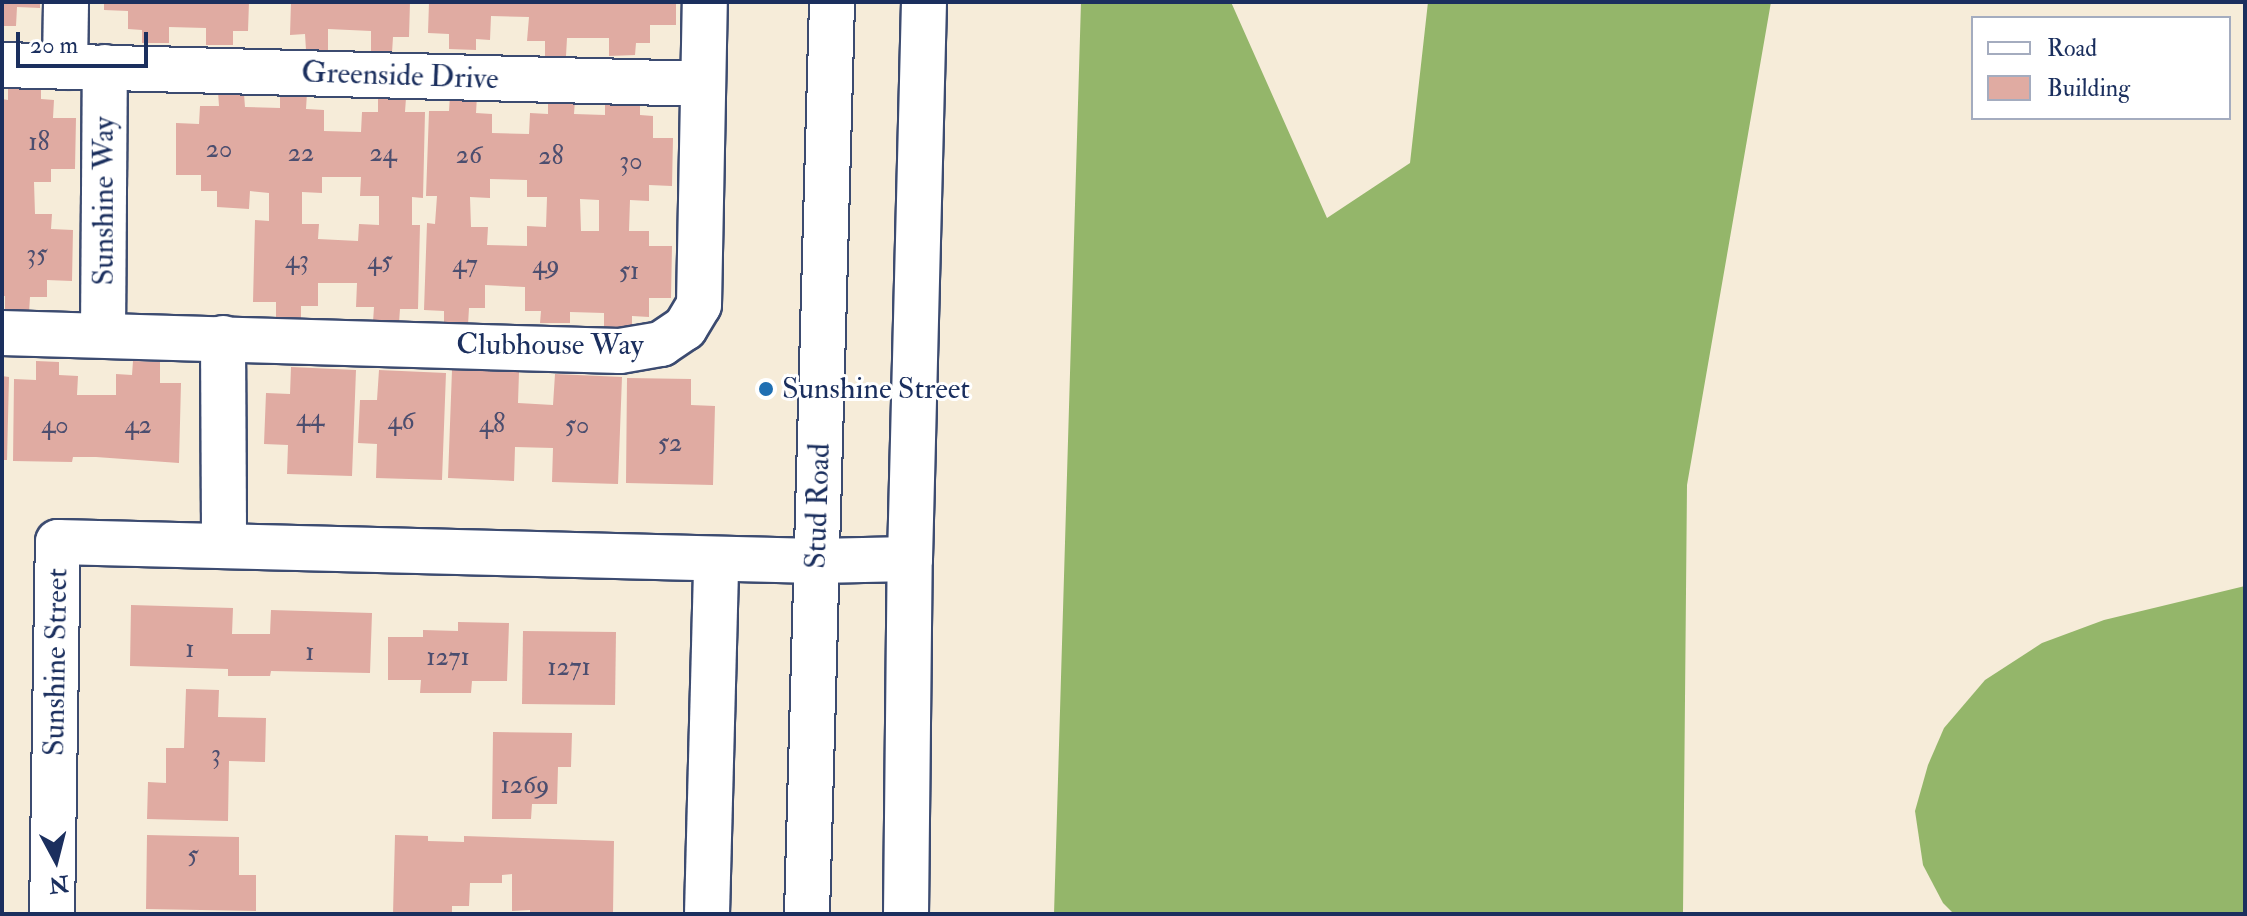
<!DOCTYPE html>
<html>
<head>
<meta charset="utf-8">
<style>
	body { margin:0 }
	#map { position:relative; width:2247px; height:916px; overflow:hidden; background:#f6ecd9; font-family:"IM FELL Double Pica",serif }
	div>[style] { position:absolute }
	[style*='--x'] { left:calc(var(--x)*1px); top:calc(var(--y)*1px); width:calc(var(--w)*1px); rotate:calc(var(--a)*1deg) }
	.forest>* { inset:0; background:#94b66a }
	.building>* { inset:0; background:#e0aba2 }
	.roads { filter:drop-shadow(2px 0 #3c4b70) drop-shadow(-2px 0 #3c4b70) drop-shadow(0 2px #3c4b70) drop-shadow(0 -2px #3c4b70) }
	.minor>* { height:44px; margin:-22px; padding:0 22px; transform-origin:22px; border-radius:22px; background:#fff }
	.highway>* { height:44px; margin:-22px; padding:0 22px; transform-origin:22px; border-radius:22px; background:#fff }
	.dots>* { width:22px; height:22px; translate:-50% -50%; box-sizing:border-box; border:4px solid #fff; border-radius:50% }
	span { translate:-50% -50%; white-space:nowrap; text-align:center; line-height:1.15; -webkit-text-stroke:6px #fff; paint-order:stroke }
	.number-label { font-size:26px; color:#4c4e6f }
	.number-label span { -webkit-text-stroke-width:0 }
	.street-label { font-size:30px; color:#1b2f5e }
	.poi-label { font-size:30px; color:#1b2f5e }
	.left { translate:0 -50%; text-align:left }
	.frame { position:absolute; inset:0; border:4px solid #1b2f5e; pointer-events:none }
	.legend { position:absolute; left:1971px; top:16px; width:260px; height:104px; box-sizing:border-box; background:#fff; border:2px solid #a4acbf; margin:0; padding:10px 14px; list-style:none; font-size:24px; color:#1b2f5e }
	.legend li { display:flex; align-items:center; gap:16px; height:40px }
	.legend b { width:40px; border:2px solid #a4acbf }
	.north { position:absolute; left:16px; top:820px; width:80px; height:80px; -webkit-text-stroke:6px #fff; paint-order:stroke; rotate:173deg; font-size:22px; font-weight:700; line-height:32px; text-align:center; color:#1b2f5e }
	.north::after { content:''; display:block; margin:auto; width:28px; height:36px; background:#1b2f5e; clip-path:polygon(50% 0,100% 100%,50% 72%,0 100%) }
	.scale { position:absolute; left:16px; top:32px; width:132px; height:36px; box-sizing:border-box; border:4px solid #1b2f5e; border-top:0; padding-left:10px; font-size:24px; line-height:28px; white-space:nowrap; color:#1b2f5e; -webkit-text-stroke:6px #fff; paint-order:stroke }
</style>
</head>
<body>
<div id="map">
	<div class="forest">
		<i style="clip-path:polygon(1081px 2px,1231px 2px,1327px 218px,1410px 163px,1428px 2px,1771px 2px,1687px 485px,1683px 914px,1054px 914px)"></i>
		<i style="clip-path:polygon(2245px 586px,2245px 914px,1954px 914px,1943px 903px,1923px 865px,1915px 811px,1928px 765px,1944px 728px,1985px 680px,2042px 643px,2104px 620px)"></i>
	</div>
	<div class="building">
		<i style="clip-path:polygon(2px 2px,40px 2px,40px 8px,17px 7px,16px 26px,2px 26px)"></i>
		<i style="clip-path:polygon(104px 2px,249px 2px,248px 31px,233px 31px,233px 45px,206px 45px,206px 28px,169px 27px,169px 43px,142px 43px,142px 30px,128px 29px,128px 11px,104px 10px)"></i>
		<i style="clip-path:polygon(291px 2px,410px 2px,409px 37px,393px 37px,392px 53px,371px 52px,371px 31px,328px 29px,328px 51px,306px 50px,305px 34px,290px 35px)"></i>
		<i style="clip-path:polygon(429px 2px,676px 2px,676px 25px,650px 25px,650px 43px,636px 43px,635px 55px,609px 56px,609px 38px,567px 38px,566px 56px,545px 56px,545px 41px,527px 41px,529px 17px,491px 16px,490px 40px,476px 39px,476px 50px,449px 49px,449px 34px,428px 33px)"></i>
		<i style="clip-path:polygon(8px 85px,41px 86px,41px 99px,54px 100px,53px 118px,76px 118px,75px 169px,51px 169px,51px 182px,34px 182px,35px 214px,52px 214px,51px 229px,73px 230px,72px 281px,47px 280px,47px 297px,30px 297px,29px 313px,5px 313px,5px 296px,2px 296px,2px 99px,8px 100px)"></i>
		<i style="clip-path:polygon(evenodd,280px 91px,307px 93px,306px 109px,324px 110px,324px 131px,361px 132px,362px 112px,378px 112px,378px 97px,406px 98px,405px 112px,425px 112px,423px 198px,412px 197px,412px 225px,420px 225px,418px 309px,400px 309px,399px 323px,373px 322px,374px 307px,356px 307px,357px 283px,318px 283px,318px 306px,301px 306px,301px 320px,276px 319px,276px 302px,253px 302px,255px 220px,269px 221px,269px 193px,250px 191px,249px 209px,217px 207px,217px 191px,201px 191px,201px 175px,176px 175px,176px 123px,199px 124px,200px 106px,219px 106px,218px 92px,244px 94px,245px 107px,280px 108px,280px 91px,322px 177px,361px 177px,360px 196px,379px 196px,379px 225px,359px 224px,358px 241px,318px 239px,319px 224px,302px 224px,302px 192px,322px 193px,322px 177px)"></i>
		<i style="clip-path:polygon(evenodd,450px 95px,477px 96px,476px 113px,492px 114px,492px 133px,529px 134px,530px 113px,548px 114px,548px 99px,575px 100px,574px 114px,605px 115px,605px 102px,640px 103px,640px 115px,653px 116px,653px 138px,673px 138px,672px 186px,649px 185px,649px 201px,630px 200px,629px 231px,649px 231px,649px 246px,672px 246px,671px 298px,649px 298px,649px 317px,632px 316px,632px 330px,604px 330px,604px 313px,570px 312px,570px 323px,540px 323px,541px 311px,525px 311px,525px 287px,485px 285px,485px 308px,469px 308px,468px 325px,444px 325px,444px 311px,424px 310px,427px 223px,435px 224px,437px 196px,426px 196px,429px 111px,449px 111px,450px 95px,490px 179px,527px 180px,527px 197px,547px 197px,546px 227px,527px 226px,527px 246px,487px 245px,488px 227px,471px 227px,470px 197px,490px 198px,490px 179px,450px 95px,580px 199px,599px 200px,599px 231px,581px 231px,580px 199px)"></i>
		<i style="clip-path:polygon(36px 361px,59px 362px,59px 375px,78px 376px,77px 395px,116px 395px,116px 374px,132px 375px,133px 361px,160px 362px,160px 383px,181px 383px,179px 463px,96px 457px,73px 457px,72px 462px,13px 461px,14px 379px,36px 380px)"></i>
		<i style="clip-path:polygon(291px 367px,356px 370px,352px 476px,287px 474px,288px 445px,264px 444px,266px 393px,290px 394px)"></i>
		<i style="clip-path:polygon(379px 370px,446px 373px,442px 480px,376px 478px,377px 444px,358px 443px,360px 400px,377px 400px)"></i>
		<i style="clip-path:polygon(452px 370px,519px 372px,518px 403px,553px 405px,555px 374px,622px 377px,618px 484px,552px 482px,553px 448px,515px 447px,514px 481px,448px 478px)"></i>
		<i style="clip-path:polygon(2px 376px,9px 377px,7px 460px,2px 460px)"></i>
		<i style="clip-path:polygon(627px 378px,691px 379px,691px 405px,715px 406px,713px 485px,626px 483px)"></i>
		<i style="clip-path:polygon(131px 605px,233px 608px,232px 634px,270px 634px,271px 610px,372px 613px,370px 673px,271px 671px,270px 676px,228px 676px,228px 669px,130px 666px)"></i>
		<i style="clip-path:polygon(458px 622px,509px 623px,507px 681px,472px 681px,471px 693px,420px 693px,421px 680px,388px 680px,388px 637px,423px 637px,423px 630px,458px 631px)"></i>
		<i style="clip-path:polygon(523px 631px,616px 632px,615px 705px,522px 704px)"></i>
		<i style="clip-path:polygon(186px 689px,219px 690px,218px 717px,266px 718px,265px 762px,229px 761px,228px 821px,147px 819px,148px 782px,166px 783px,166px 748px,184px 748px)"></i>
		<i style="clip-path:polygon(493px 732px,572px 733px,571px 767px,558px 767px,557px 804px,532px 804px,531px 819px,492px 819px)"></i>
		<i style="clip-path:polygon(147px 835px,239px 837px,239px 875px,256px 875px,256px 911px,146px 909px)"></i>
		<i style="clip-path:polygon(395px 835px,428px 836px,428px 841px,464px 842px,464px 836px,614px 841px,613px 914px,530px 914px,530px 910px,512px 911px,512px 874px,502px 875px,502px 883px,470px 883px,469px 906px,452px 906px,452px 914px,393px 914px)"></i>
	</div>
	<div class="roads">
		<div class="minor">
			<i style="--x:2;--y:65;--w:700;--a:1.55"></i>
			<i style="--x:65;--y:67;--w:65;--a:-89.1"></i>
			<i style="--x:2;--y:333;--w:618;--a:1.67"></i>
			<i style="--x:620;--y:351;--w:42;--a:-9.7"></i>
			<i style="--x:661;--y:344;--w:29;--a:-34"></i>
			<i style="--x:685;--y:328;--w:27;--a:-59"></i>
			<i style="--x:699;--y:305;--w:303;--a:-88.9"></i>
			<i style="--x:103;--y:335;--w:268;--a:-89.6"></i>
			<i style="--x:223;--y:338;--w:207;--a:89.7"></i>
			<i style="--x:52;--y:914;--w:372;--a:-89.1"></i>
			<i style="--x:58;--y:542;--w:759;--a:1.43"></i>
			<i style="--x:817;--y:561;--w:93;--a:-1.2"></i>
			<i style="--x:707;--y:914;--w:355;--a:-88.5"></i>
		</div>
		<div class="highway">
			<i style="--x:807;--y:914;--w:912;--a:-88.43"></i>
			<i style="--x:906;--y:914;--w:355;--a:-89.4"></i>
			<i style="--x:910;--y:559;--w:557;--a:-88.56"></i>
		</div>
	</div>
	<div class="dots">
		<i style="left:766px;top:389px;background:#1f6fb2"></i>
	</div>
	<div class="number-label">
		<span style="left:39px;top:143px">18</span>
		<span style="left:219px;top:150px">20</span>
		<span style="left:301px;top:154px">22</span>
		<span style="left:383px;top:154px">24</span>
		<span style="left:469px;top:156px">26</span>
		<span style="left:551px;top:157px">28</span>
		<span style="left:631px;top:162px">30</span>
		<span style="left:37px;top:255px">35</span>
		<span style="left:297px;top:261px">43</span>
		<span style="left:380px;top:262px">45</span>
		<span style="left:465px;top:265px">47</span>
		<span style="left:546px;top:266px">49</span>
		<span style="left:629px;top:272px">51</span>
		<span style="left:310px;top:419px">44</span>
		<span style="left:401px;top:422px">46</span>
		<span style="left:492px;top:425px">48</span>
		<span style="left:55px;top:426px">40</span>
		<span style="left:138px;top:426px">42</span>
		<span style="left:577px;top:426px">50</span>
		<span style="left:670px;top:444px">52</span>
		<span style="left:190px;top:650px">1</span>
		<span style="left:310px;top:653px">1</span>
		<span style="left:448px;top:658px">1271</span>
		<span style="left:569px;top:668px">1271</span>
		<span style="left:216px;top:755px">3</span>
		<span style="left:525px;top:786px">1269</span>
		<span style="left:193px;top:856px">5</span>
	</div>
	<div class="street-label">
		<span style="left:400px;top:76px;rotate:2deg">Greenside Drive</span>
		<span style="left:104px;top:201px;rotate:-90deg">Sunshine Way</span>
		<span style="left:550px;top:345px">Clubhouse Way</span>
		<span style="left:818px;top:506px;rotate:-88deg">Stud Road</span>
		<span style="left:56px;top:662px;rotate:-89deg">Sunshine Street</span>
	</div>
	<div class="poi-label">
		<span class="left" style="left:782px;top:389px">Sunshine Street</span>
	</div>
	<div class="frame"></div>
	<ul class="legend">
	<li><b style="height:10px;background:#fff"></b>Road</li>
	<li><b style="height:22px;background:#e0aba2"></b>Building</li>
	</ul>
	<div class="north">N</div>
	<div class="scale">20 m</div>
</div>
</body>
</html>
